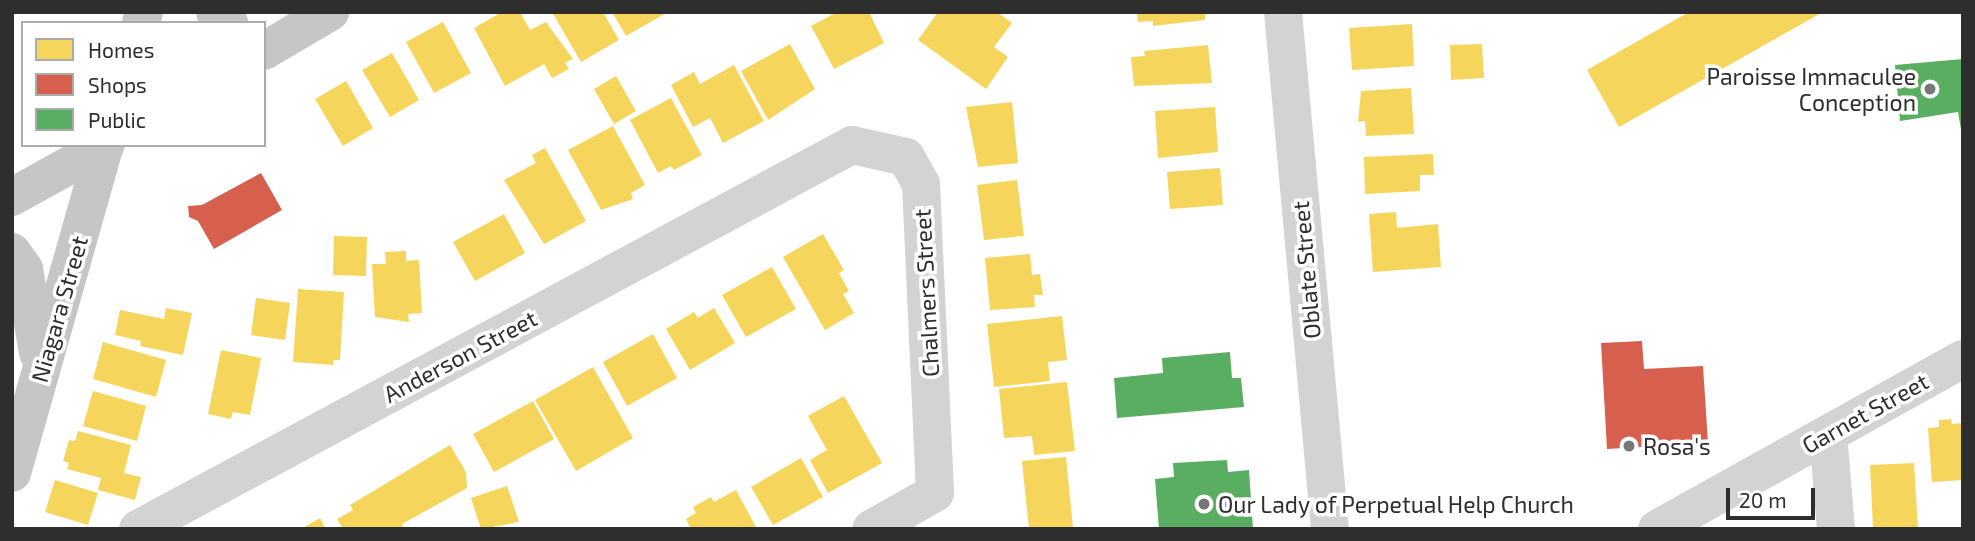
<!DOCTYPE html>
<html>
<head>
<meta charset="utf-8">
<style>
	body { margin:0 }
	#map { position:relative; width:1975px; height:541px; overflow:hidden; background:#fff; font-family:"Exo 2",sans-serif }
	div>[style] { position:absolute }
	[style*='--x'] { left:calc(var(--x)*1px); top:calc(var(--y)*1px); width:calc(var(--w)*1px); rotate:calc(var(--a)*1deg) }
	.homes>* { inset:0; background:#f6d55c }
	.shops>* { inset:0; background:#d6604d }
	.public>* { inset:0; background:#5aae61 }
	.minor>* { height:38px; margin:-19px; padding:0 19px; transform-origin:19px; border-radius:19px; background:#d3d3d3 }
	.major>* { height:38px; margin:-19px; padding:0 19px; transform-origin:19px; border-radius:19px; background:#c6c6c6 }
	.dots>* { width:19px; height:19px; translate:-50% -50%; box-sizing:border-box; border:4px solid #fff; border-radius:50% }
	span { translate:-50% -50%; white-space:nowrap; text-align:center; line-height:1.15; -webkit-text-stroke:7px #fff; paint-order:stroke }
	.poi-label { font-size:23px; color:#2e2e2e }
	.right { translate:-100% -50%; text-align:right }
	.left { translate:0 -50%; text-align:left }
	.street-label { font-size:23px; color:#2e2e2e }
	.frame { position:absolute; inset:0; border:14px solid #2e2e2e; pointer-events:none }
	.legend { position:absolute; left:21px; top:21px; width:245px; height:126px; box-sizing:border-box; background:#fff; border:2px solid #ababab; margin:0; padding:9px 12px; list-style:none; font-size:21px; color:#2e2e2e }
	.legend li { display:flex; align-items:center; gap:14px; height:35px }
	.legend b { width:35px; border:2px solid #ababab }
	.scale { position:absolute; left:1726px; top:488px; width:89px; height:32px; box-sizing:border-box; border:4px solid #2e2e2e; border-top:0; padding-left:9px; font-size:21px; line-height:24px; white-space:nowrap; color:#2e2e2e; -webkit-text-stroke:5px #fff; paint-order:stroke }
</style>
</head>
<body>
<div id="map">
	<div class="homes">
		<i style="clip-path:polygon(502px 12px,520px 12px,530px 30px,546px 22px,573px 59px,565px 63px,569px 69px,552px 78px,544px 64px,505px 86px,474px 28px)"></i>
		<i style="clip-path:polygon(552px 12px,603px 12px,619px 40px,581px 62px)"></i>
		<i style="clip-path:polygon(612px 12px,668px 12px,626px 36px)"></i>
		<i style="clip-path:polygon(837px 12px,869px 12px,884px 43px,834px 69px,811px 26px)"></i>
		<i style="clip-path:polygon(938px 12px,997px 12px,1012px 23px,994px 47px,1008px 57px,986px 89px,918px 40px)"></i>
		<i style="clip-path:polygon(1137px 12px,1205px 12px,1205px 20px,1153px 26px,1153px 21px,1138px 22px)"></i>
		<i style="clip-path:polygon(1689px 12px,1823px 12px,1619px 127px,1587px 70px)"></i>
		<i style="clip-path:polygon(443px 22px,471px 73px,434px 93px,406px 42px)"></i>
		<i style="clip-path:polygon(1412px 24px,1414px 66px,1352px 70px,1349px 28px)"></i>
		<i style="clip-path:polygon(790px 44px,815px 89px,768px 120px,741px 71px)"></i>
		<i style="clip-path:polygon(1482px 44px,1484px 78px,1451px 80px,1450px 45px)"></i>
		<i style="clip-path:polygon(1208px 45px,1212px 83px,1134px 86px,1131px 57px,1145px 56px,1144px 51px)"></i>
		<i style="clip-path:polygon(392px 53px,419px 100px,390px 117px,362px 70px)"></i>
		<i style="clip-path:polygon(734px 65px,764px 121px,723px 143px,710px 118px,693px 127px,671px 85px,694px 72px,700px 84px)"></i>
		<i style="clip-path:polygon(616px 76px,636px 111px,614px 124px,594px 89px)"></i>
		<i style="clip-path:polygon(346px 81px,373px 128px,343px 146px,315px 99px)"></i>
		<i style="clip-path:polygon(1411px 88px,1414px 134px,1366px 136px,1365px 121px,1358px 122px,1361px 91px)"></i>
		<i style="clip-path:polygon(671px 98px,702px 155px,674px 170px,671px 166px,658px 173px,630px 120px)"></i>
		<i style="clip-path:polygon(1012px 102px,1018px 163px,978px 167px,966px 107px)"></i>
		<i style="clip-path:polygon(1215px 107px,1218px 152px,1158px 158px,1155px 111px)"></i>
		<i style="clip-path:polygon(613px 126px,645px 185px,631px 193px,633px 199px,601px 210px,568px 150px)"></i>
		<i style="clip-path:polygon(545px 148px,586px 221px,544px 244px,504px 180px,536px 163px,532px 155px)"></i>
		<i style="clip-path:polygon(1433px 154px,1434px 175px,1420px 175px,1420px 191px,1365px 194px,1364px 157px)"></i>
		<i style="clip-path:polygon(1220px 168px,1223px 205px,1170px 209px,1167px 172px)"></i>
		<i style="clip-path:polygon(1017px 180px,1024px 236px,984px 240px,977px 185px)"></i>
		<i style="clip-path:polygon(1396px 212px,1397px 228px,1438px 224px,1441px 267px,1373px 272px,1369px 214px)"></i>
		<i style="clip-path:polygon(504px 214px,525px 253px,475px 281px,453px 242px)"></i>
		<i style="clip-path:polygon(823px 234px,844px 270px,839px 273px,849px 291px,843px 294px,854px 313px,825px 330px,783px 257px)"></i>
		<i style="clip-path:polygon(334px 236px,367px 237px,366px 276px,333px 275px)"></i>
		<i style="clip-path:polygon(406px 251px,406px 261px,419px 260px,422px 313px,408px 314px,409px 322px,375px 317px,372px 264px,386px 264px,385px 252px)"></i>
		<i style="clip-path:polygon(1030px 254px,1032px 275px,1040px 274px,1043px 295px,1034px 295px,1035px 307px,990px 310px,985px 258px)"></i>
		<i style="clip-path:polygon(772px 267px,796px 309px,746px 337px,722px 295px)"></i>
		<i style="clip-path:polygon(298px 289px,344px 292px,340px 360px,333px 360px,333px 365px,293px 362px)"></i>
		<i style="clip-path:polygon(256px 298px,290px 303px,285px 340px,251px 335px)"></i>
		<i style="clip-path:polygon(166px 308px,192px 313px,183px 355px,140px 346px,141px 341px,115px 335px,120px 310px,164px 319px)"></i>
		<i style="clip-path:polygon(714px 308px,735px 343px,690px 370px,666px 329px,694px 312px,698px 318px)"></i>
		<i style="clip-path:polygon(1062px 316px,1067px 360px,1048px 362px,1050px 381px,994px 387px,987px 324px)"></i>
		<i style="clip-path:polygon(653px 334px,677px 378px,627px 406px,603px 362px)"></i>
		<i style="clip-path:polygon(103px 342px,166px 360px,156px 397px,93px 379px)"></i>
		<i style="clip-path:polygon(221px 350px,261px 358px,250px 415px,233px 412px,231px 419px,208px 414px)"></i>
		<i style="clip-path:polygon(593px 367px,633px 438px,576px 471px,535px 400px)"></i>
		<i style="clip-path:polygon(1067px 382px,1075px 451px,1034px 455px,1032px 436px,1004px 438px,999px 389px)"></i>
		<i style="clip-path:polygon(93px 391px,146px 406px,137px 441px,83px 426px)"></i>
		<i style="clip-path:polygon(844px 396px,882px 463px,828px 493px,810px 460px,827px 450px,808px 416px)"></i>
		<i style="clip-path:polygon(533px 401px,554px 439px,494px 472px,473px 434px)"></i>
		<i style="clip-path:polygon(1951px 419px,1952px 424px,1963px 423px,1963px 480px,1932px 482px,1928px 428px,1939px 427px,1939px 420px)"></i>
		<i style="clip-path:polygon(78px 431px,131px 445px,124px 473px,141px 477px,135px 500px,98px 490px,101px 478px,67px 469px,69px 463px,63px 461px,69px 440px,75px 441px)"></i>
		<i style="clip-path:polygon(450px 445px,466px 472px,467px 488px,402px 524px,404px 529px,343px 529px,337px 519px,353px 510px,350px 505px)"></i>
		<i style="clip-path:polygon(1066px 457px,1073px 528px,1029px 529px,1022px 461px)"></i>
		<i style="clip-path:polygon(801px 458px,823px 497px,773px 525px,751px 487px)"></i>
		<i style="clip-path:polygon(1914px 463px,1918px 529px,1873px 529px,1870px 465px)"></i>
		<i style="clip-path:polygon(55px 480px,98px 493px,88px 525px,45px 512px)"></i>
		<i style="clip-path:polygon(507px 486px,519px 522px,481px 529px,471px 498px)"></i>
		<i style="clip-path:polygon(736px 490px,757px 529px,691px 529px,686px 519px,696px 513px,693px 507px,711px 497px,714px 502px)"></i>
		<i style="clip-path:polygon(320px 518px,326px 529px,301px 529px)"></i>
	</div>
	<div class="shops">
		<i style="clip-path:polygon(261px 173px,282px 210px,214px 249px,198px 221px,189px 217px,188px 206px,202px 205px)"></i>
		<i style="clip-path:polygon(1642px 341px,1644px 369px,1703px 366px,1708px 443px,1607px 449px,1601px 343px)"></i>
	</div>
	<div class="public">
		<i style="clip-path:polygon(1963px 59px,1963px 141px,1958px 112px,1900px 121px,1895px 65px)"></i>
		<i style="clip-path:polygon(1230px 352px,1232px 378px,1241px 378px,1244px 407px,1117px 418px,1114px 378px,1163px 373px,1162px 358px)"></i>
		<i style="clip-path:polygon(1227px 460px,1228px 472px,1249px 470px,1253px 529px,1159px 529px,1155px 479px,1174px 477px,1173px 463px)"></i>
	</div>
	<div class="minor">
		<i style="--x:1283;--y:12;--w:519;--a:84.81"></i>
		<i style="--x:1828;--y:434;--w:95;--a:85.2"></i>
		<i style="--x:138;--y:529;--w:811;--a:-28.27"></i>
		<i style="--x:852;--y:145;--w:55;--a:12.5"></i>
		<i style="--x:906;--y:157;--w:31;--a:61"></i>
		<i style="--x:921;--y:184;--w:309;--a:87.4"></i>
		<i style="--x:935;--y:493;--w:73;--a:150.6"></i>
		<i style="--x:1657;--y:529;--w:350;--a:-29.1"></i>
	</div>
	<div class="major">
		<i style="--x:215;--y:12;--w:18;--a:38"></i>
		<i style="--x:141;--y:23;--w:11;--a:-75"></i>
		<i style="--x:264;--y:51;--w:77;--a:-30.6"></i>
		<i style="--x:12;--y:197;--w:107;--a:-29"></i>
		<i style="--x:12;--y:252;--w:21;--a:55"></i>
		<i style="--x:24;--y:269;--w:85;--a:80.5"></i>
		<i style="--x:12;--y:473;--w:341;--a:-74.2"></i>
	</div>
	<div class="dots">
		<i style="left:1930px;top:89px;background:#777"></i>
		<i style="left:1629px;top:446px;background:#777"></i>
		<i style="left:1204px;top:504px;background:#777"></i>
	</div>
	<div class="poi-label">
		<span class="right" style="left:1916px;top:89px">Paroisse Immaculee<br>Conception</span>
		<span class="left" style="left:1643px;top:446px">Rosa's</span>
		<span class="left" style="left:1218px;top:504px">Our Lady of Perpetual Help Church</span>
	</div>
	<div class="street-label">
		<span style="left:1306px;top:270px;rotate:-95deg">Oblate Street</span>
		<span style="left:926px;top:293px;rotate:-93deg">Chalmers Street</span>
		<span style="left:59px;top:309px;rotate:-74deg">Niagara Street</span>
		<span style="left:460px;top:356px;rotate:-28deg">Anderson Street</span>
		<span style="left:1865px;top:413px;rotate:-29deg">Garnet Street</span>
	</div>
	<div class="frame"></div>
	<ul class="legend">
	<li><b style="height:19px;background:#f6d55c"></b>Homes</li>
	<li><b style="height:19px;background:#d6604d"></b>Shops</li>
	<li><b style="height:19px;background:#5aae61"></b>Public</li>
	</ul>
	<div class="scale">20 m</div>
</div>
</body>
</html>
